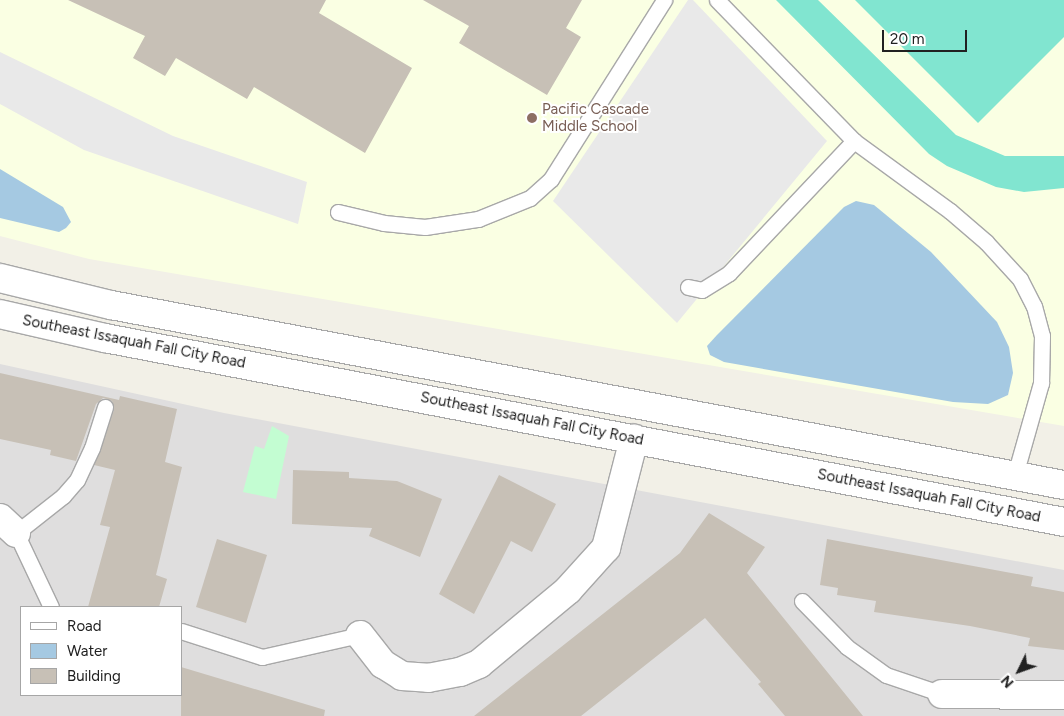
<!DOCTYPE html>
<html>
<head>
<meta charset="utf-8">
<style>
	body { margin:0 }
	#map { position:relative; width:1064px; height:716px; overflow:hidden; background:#f2f0e7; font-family:Figtree,sans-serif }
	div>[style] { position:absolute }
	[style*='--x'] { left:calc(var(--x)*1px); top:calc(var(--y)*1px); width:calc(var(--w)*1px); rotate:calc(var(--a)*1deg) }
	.residential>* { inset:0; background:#dfdede }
	.education>* { inset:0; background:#faffe3 }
	.park>* { inset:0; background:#c3fdd2 }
	.pitch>* { inset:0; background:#81e5d0 }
	.parking>* { inset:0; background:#e9e9e9 }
	.water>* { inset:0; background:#a5c9e2 }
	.building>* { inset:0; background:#c7c0b6 }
	.roads { filter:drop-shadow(1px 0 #a8a8a8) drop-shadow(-1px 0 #a8a8a8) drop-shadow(0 1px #a8a8a8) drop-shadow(0 -1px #a8a8a8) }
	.service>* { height:15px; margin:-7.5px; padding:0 7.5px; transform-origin:7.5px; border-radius:7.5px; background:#fff }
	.minor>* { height:28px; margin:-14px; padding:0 14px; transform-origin:14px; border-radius:14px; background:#fff }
	.tertiary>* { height:28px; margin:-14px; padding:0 14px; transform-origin:14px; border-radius:14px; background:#fff }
	.dots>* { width:14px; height:14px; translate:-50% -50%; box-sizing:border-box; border:2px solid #fff; border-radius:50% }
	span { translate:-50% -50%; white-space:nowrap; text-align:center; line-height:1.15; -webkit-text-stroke:4px #fff; paint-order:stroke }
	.education-label { font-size:15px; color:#785e54 }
	.left { translate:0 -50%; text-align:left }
	.street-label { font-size:15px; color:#212121 }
	.legend { position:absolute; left:20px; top:606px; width:162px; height:90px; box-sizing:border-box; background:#fff; border:1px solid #a6a6a6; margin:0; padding:6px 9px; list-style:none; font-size:15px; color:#212121 }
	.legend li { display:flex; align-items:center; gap:10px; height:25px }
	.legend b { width:25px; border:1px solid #a6a6a6 }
	.north { position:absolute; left:994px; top:646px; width:50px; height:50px; -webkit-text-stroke:4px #fff; paint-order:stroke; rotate:228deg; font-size:14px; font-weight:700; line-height:20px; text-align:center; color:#212121 }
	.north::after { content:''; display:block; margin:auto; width:18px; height:22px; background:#212121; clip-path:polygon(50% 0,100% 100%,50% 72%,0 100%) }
	.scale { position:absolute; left:882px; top:30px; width:85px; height:22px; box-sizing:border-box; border:2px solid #212121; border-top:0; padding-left:6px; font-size:15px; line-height:18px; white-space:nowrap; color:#212121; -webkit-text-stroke:4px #fff; paint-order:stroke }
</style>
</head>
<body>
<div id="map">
	<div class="residential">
		<i style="clip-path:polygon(evenodd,0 364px,224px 413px,1064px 570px,1064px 716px,0 716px,0 364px,21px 607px,181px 607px,181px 695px,21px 695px,21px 607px)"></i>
	</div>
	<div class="education">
		<i style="clip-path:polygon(0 0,1064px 0,1064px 426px,89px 259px,0 236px)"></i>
	</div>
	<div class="park">
		<i style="clip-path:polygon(272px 426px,289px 436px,276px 499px,243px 492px,255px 446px,264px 449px)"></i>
	</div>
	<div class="pitch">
		<i style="clip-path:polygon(776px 0,818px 0,956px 135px,1005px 156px,1064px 156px,1064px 188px,1024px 192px,996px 187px,947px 166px,929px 154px)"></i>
		<i style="clip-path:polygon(855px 0,1064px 0,1064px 37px,978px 123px)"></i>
	</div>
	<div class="parking">
		<i style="clip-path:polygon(688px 0,693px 0,827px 141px,677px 323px,553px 201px)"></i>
		<i style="clip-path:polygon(0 52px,173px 136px,307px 182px,298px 224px,84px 150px,0 104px)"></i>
	</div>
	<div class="water">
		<i style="clip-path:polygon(0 169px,63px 207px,71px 222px,66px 228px,59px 232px,0 218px)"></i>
		<i style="clip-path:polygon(856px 201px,874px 205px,931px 252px,997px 322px,1009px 347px,1013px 373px,1008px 395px,988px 404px,953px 402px,724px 362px,710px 355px,707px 346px,717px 335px,844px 207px)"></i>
	</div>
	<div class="building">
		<i style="clip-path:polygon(68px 0,326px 0,319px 13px,412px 68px,365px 153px,254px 87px,247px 99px,176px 58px,165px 76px,133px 58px,145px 36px)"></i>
		<i style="clip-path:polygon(423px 0,582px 0,566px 28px,581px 37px,547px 95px,459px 43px,469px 26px)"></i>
		<i style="clip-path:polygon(0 373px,119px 400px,120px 396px,177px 409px,165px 462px,182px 467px,156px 575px,167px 579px,159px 607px,88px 607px,110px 527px,100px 525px,115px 470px,94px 465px,114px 410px,112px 401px,103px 398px,96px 404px,76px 461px,50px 455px,51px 450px,0 439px)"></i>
		<i style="clip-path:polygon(293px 470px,349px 472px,349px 478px,397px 481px,442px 499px,420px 557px,369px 536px,372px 528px,292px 524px)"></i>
		<i style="clip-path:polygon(499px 475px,556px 504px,532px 552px,511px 541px,474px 614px,439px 594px)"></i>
		<i style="clip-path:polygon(709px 513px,765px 547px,747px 573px,863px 716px,785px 716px,758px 684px,761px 682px,705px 618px,581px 716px,474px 716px,680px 553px)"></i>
		<i style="clip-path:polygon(217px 539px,267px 555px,246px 623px,196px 607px)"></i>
		<i style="clip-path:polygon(827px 539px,1033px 577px,1031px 586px,1064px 592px,1064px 650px,1028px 646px,1030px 638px,970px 626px,874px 612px,876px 601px,837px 595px,838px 588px,820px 585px)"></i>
		<i style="clip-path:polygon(181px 667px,325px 710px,324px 716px,181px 716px)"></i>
	</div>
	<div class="roads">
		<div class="service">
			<i style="--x:717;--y:0;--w:197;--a:45.8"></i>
			<i style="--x:854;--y:141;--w:119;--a:36.1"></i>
			<i style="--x:950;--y:211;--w:48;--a:40.7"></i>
			<i style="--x:986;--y:242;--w:50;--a:47.4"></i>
			<i style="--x:1020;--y:279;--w:30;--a:63"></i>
			<i style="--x:1034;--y:306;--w:31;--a:75"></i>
			<i style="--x:1042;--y:336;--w:47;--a:91.2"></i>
			<i style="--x:1041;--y:383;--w:96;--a:105.8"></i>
			<i style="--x:338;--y:212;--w:47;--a:13.4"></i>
			<i style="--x:384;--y:223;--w:41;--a:5.6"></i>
			<i style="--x:425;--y:227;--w:54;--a:-8.6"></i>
			<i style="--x:478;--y:219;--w:56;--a:-22"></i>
			<i style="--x:530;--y:198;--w:28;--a:-42"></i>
			<i style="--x:551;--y:179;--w:212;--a:-57.7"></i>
			<i style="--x:688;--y:287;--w:14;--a:12"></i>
			<i style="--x:702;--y:290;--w:32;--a:-32"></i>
			<i style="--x:729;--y:273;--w:182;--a:-46.6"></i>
			<i style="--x:802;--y:601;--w:64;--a:45.6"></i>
			<i style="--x:847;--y:647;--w:48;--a:35.7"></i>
			<i style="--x:886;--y:675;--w:59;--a:18.7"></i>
			<i style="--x:51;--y:607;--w:82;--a:-115.3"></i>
			<i style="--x:16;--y:533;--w:60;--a:-38.2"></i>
			<i style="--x:63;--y:496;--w:21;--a:-49"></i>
			<i style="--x:77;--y:480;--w:35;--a:-65"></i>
			<i style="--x:92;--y:448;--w:43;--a:-72.4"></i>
			<i style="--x:181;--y:631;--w:85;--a:17.8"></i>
			<i style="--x:262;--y:657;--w:100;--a:-12.7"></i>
		</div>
		<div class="minor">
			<i style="--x:0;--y:518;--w:22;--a:43"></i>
			<i style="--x:360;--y:635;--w:37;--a:52"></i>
			<i style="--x:383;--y:664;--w:22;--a:32"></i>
			<i style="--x:402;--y:676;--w:26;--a:4"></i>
			<i style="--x:428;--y:678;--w:33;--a:-11"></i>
			<i style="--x:460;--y:672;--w:21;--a:-23"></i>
			<i style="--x:479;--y:664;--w:116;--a:-39.7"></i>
			<i style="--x:568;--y:590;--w:57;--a:-47.9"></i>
			<i style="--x:606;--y:548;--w:113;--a:-75.6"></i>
			<i style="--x:942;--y:694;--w:122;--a:0.5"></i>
		</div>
		<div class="tertiary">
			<i style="--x:0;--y:278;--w:114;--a:13.7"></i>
			<i style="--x:111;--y:305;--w:970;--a:10.7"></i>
			<i style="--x:0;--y:314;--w:108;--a:12.9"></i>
			<i style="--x:105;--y:338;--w:976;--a:10.86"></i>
		</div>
	</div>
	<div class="dots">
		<i style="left:532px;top:118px;background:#8d6e63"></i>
	</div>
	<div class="education-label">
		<span class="left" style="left:542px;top:118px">Pacific Cascade<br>Middle School</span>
	</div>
	<div class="street-label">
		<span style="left:134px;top:342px;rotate:11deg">Southeast Issaquah Fall City Road</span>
		<span style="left:532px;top:419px;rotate:11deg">Southeast Issaquah Fall City Road</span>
		<span style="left:929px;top:496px;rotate:11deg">Southeast Issaquah Fall City Road</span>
	</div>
	<ul class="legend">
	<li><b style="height:6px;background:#fff"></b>Road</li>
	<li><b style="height:14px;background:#a5c9e2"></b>Water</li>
	<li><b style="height:14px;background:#c7c0b6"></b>Building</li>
	</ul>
	<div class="north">N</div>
	<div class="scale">20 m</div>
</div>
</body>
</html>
